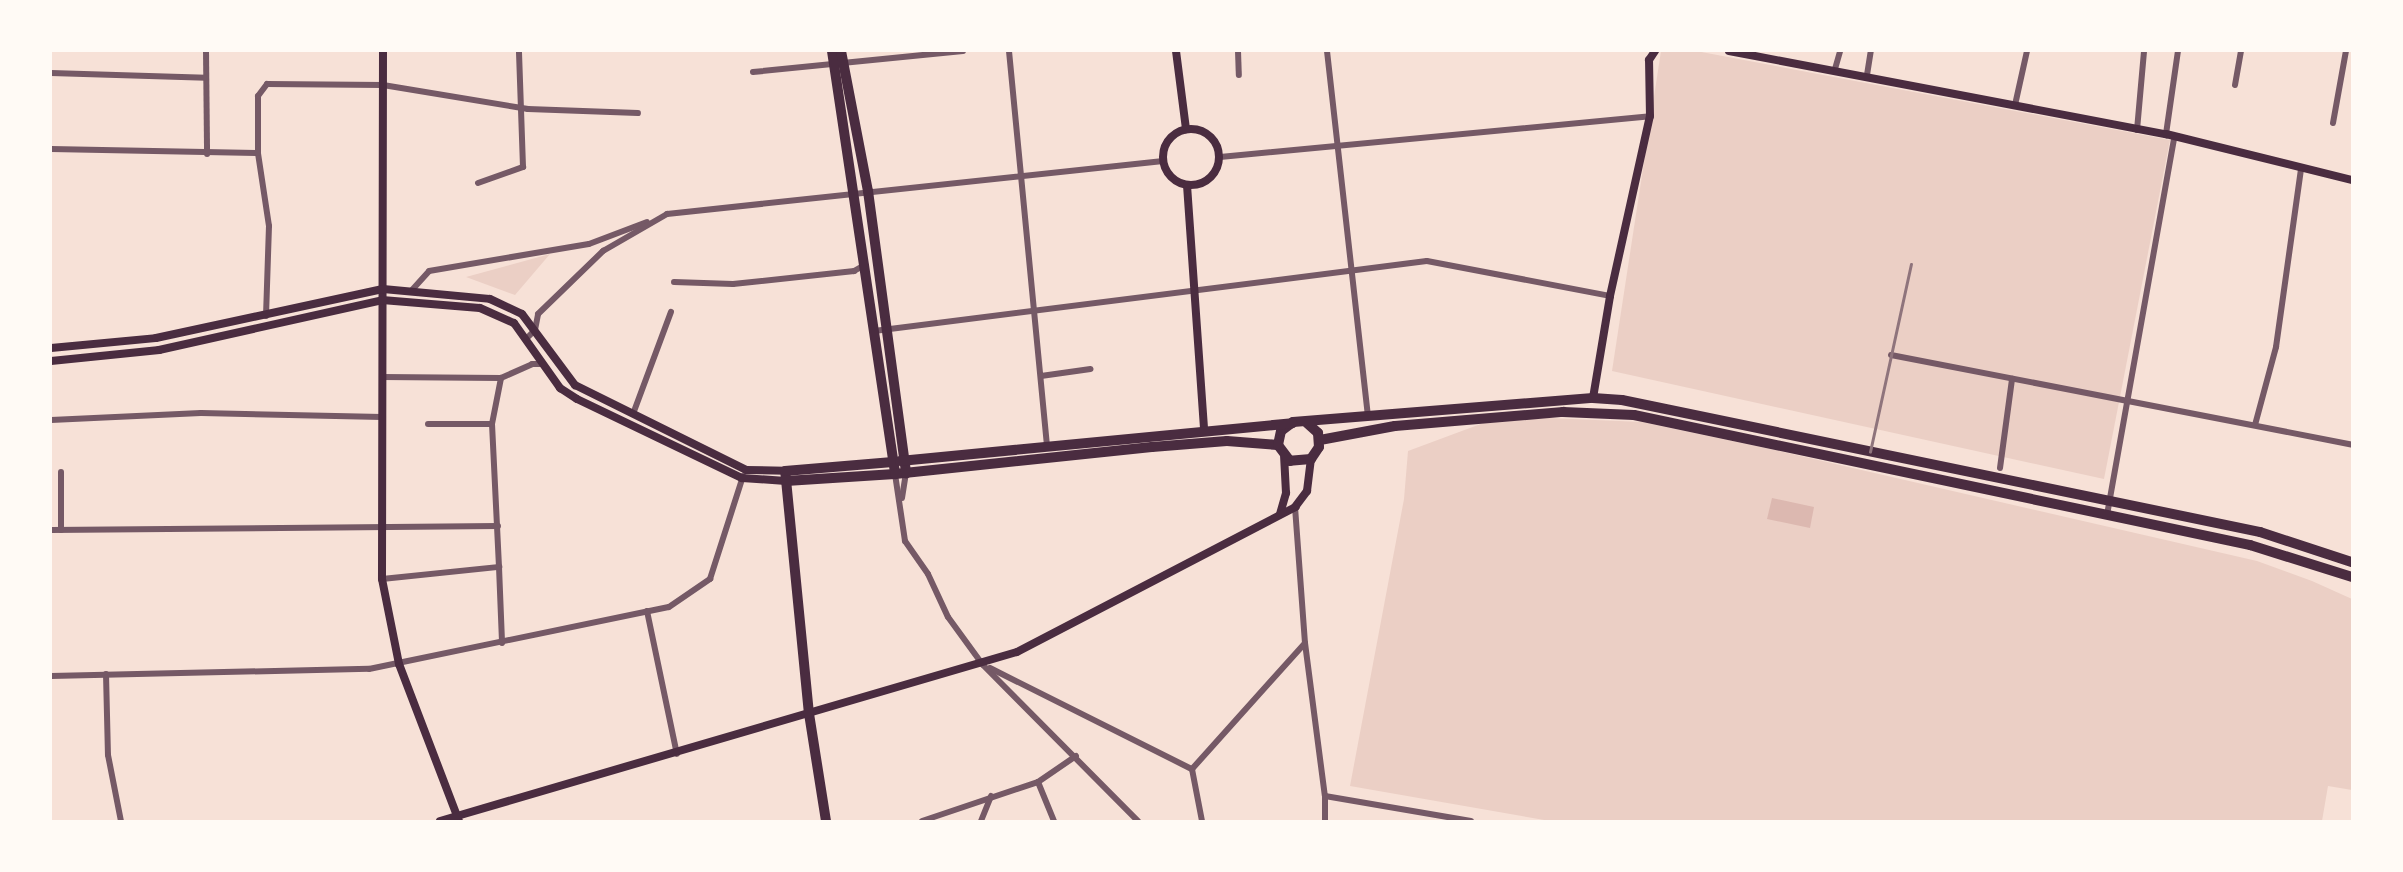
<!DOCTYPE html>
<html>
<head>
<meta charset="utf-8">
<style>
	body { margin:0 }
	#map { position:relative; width:2403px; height:872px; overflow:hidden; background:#f7e1d7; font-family:"Roboto Condensed",sans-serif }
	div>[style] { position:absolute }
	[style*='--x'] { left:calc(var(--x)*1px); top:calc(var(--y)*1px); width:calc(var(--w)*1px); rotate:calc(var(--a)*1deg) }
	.green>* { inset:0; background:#ebcfc5 }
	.water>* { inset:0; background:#dcb8b0 }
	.minor>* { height:6px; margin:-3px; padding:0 3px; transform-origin:3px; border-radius:3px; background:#755966 }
	.secondary>* { height:8px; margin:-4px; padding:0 4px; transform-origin:4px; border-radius:4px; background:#4a2c40 }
	.secondary>.ring { margin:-4px; padding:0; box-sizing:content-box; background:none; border:8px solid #4a2c40; border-radius:50% }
	.primary>* { height:10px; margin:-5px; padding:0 5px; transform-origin:5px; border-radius:5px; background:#4a2c40 }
	.trunk>* { height:10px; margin:-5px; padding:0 5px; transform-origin:5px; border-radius:5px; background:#4a2c40 }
	.rail>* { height:2.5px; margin:-1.25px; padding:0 1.25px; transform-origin:1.25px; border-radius:1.25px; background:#8f747c }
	span { translate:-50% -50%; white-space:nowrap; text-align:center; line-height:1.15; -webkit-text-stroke:7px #fffaf5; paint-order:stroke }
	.frame { position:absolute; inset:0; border:52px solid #fffaf5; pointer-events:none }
</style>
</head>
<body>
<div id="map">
	<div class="green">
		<i style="clip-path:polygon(1661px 51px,1696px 51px,2170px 140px,2104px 479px,1612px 371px)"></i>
		<i style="clip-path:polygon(550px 254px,515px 295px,466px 277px)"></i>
		<i style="clip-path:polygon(1549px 418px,1642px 422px,1775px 450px,2257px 561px,2312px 581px,2352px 599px,2352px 790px,2328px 786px,2322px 821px,1550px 821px,1350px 786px,1404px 499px,1408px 451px,1486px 422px)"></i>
	</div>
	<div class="water">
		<i style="clip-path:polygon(1772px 498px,1814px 507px,1810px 528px,1767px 519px)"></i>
	</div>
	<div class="minor">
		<i style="--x:206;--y:51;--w:103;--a:89.4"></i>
		<i style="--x:1009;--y:51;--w:398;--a:84.5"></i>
		<i style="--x:1238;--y:51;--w:24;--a:88"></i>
		<i style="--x:1327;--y:51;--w:368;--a:83.6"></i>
		<i style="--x:1835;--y:69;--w:19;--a:-74"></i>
		<i style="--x:753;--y:72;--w:211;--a:-5.7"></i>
		<i style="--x:51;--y:73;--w:155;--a:1.8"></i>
		<i style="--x:1867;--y:75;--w:24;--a:-81"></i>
		<i style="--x:2235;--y:85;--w:35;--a:-80"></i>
		<i style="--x:2015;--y:105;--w:55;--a:-77.5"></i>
		<i style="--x:2333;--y:123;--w:73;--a:-79.8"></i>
		<i style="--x:2137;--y:130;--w:79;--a:-84.9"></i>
		<i style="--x:2166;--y:134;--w:84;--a:-81.8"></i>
		<i style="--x:51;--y:149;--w:207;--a:1.1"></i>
		<i style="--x:1220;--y:157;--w:432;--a:-5.4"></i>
		<i style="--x:478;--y:183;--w:48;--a:-19.6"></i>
		<i style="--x:523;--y:167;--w:116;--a:-92"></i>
		<i style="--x:674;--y:282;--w:59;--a:1.9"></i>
		<i style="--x:733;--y:284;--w:122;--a:-6.1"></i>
		<i style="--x:854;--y:271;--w:13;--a:-29"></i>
		<i style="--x:412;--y:290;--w:25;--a:-48"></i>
		<i style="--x:429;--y:271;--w:162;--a:-9.6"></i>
		<i style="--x:589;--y:244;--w:62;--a:-20.8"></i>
		<i style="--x:266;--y:316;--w:90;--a:-88.1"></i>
		<i style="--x:269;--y:226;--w:74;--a:-98.6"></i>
		<i style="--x:258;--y:153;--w:57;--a:-90"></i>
		<i style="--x:258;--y:96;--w:15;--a:-53"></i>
		<i style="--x:267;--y:84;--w:116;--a:0.5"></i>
		<i style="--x:383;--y:85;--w:147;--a:9.4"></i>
		<i style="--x:528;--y:109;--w:110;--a:2.1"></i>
		<i style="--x:874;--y:331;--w:557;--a:-7.21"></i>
		<i style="--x:1427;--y:261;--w:186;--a:10.8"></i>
		<i style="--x:527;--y:338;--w:11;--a:-45"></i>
		<i style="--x:535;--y:330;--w:16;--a:-79"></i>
		<i style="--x:538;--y:314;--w:91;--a:-44.1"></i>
		<i style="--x:603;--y:251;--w:74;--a:-30"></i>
		<i style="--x:667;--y:214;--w:499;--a:-6.1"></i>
		<i style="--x:1891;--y:355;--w:470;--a:11"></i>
		<i style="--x:1041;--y:376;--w:50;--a:-8"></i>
		<i style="--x:382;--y:377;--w:119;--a:0.5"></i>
		<i style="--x:633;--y:414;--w:109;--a:-69.6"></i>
		<i style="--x:51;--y:420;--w:150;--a:-2.7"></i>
		<i style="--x:201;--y:413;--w:181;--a:1.3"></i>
		<i style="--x:428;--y:424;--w:64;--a:0"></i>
		<i style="--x:2255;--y:425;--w:81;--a:-74.9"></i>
		<i style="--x:2276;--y:347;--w:180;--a:-82"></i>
		<i style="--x:2000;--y:468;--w:90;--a:-82.3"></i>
		<i style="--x:895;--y:474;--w:68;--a:81.5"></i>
		<i style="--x:905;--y:541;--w:40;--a:55.1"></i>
		<i style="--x:928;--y:574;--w:47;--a:65.1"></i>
		<i style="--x:948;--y:617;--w:59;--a:53.9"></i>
		<i style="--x:983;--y:665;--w:220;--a:45.2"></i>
		<i style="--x:902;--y:498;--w:25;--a:-81"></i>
		<i style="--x:1295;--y:507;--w:136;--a:85.8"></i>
		<i style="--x:1305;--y:643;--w:154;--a:82.6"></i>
		<i style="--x:1325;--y:796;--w:148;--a:9.7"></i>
		<i style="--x:2107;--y:515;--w:381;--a:-79.9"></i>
		<i style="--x:51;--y:530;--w:447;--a:-0.5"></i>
		<i style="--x:61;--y:530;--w:58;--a:-90"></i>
		<i style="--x:499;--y:567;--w:76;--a:87.7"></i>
		<i style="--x:382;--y:579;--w:118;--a:-5.9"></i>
		<i style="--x:499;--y:567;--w:143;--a:-92.8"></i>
		<i style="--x:492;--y:424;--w:47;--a:-78.9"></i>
		<i style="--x:501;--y:378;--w:34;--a:-24"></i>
		<i style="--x:532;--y:364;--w:11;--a:0"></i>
		<i style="--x:647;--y:611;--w:146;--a:78.2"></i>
		<i style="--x:990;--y:668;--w:226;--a:26.6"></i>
		<i style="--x:106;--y:674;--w:81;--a:88.6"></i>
		<i style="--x:108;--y:755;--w:67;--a:78.9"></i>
		<i style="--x:51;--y:676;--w:318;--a:-1.3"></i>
		<i style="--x:369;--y:669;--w:306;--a:-11.7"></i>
		<i style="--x:669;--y:607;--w:50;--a:-34.3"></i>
		<i style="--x:710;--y:579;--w:108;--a:-72.2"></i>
		<i style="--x:1038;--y:782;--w:42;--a:67.7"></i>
		<i style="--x:922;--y:821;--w:122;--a:-18.6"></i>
		<i style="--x:1038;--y:782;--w:46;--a:-34.4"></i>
		<i style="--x:981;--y:821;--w:27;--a:-68"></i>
		<i style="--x:1202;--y:821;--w:53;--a:-100.9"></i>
		<i style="--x:1192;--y:769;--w:169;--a:-48.1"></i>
		<i style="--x:1325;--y:821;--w:25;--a:-90"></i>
	</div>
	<div class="secondary">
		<i style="--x:383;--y:51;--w:528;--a:90.11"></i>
		<i style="--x:382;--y:579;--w:87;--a:78.7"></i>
		<i style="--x:399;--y:664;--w:168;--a:69.1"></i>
		<i style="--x:1176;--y:51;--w:79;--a:82.7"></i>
		<i style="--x:1729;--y:51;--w:445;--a:10.8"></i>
		<i style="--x:2166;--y:134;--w:192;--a:13.9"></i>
		<i class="ring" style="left:1163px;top:129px;width:48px;height:48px"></i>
		<i style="--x:1187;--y:185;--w:247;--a:86"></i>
		<i style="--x:51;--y:348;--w:105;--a:-5.4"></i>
		<i style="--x:156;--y:338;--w:232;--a:-12.2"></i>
		<i style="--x:383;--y:289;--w:107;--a:5.3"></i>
		<i style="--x:490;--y:299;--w:35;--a:25"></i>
		<i style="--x:522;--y:314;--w:89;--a:53.3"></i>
		<i style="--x:575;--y:385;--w:191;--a:26.4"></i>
		<i style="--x:746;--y:470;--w:39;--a:1"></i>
		<i style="--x:51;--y:361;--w:109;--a:-5.8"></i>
		<i style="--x:159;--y:350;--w:229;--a:-12.6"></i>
		<i style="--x:382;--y:300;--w:98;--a:4.7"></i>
		<i style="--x:480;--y:308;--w:37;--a:24"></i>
		<i style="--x:514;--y:323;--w:80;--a:54.7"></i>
		<i style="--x:560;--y:388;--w:20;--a:33"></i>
		<i style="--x:577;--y:399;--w:183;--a:25.6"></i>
		<i style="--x:742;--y:478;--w:44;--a:3.9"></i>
		<i style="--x:1593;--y:398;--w:103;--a:-80.5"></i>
		<i style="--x:1610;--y:296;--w:184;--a:-77.5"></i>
		<i style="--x:1650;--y:116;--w:56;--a:-91"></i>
		<i style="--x:1649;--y:60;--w:11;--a:-56"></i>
		<i style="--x:1280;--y:514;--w:22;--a:-74"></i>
		<i style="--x:1286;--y:493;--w:36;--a:-93"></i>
		<i style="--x:440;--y:821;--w:601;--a:-16.33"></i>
		<i style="--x:1017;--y:652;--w:314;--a:-27.5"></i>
		<i style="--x:1295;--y:507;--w:20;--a:-53"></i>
		<i style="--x:1307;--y:491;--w:32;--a:-83"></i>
	</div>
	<div class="primary">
		<i style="--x:786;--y:481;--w:109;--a:-3.7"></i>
		<i style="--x:826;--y:821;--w:108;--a:-99"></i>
		<i style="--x:809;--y:714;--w:244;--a:-95.6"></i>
		<i style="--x:785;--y:471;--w:108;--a:-4.8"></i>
	</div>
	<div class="trunk">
		<i style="--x:832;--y:51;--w:428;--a:81.5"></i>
		<i style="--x:895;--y:474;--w:258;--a:-6"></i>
		<i style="--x:1152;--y:447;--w:75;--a:-4.6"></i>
		<i style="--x:1227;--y:441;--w:51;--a:4.5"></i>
		<i style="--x:841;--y:51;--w:143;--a:79.1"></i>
		<i style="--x:868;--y:191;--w:285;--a:82.3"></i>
		<i style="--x:1307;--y:423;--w:15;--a:42"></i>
		<i style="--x:1318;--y:433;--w:14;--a:86"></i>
		<i style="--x:1319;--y:447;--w:14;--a:124"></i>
		<i style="--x:1311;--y:459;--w:21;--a:175"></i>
		<i style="--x:1290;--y:461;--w:20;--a:-127"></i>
		<i style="--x:1278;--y:445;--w:14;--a:-78"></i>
		<i style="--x:1281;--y:431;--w:15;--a:-37"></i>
		<i style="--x:1293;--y:422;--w:301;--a:-4.6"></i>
		<i style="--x:1593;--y:398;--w:29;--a:4"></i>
		<i style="--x:1622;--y:400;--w:652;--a:11.69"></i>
		<i style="--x:2260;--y:532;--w:97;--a:18.1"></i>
		<i style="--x:1320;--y:440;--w:76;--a:-10.6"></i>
		<i style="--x:1395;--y:426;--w:169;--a:-4.8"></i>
		<i style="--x:1563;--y:412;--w:71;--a:2.4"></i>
		<i style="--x:1634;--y:415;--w:630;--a:11.92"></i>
		<i style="--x:2250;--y:545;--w:107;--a:17.4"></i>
		<i style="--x:900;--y:461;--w:394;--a:-5.5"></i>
	</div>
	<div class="rail">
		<i style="--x:1870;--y:452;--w:192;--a:-77.7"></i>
	</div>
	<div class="frame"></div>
</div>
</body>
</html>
